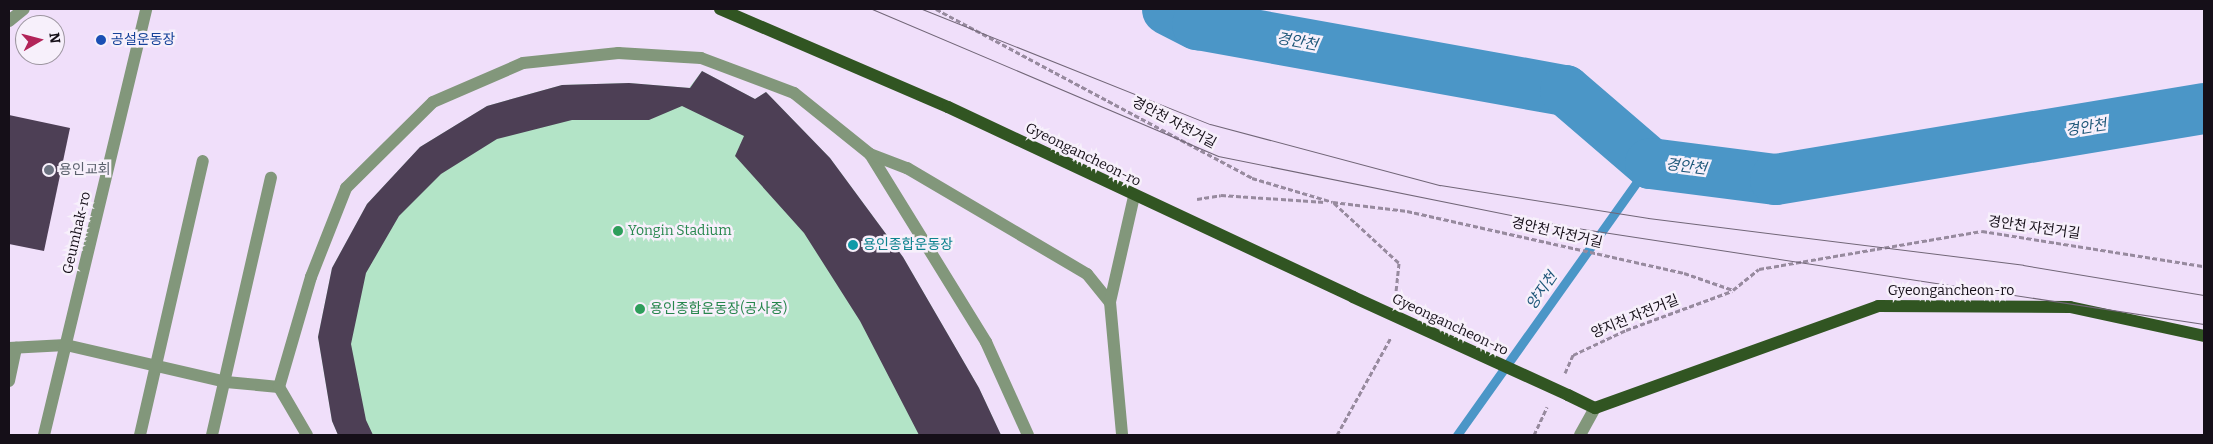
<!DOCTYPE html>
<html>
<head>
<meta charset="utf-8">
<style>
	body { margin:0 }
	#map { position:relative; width:2213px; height:444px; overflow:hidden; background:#f0dffa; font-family:Bitter,"Noto Sans KR",serif }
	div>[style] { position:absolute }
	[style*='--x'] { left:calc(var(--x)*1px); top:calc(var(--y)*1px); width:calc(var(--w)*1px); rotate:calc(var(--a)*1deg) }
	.green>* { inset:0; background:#b3e4c7 }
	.stream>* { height:9px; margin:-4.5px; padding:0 4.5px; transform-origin:4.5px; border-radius:4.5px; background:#4b96c7 }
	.river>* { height:51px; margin:-25.5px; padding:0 25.5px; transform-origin:25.5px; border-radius:25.5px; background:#4b96c7 }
	.building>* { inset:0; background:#4d3f55 }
	.path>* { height:3px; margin-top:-1.5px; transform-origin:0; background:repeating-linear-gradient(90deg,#978a9e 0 5px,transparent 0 7.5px) }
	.minor>* { height:12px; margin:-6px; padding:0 6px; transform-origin:6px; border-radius:6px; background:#82977b }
	.major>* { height:12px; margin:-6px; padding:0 6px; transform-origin:6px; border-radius:6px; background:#315522 }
	.tram>* { height:1px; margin:-0.5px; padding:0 0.5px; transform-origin:0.5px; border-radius:0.5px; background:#716677 }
	.major-bridge>* { height:12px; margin:-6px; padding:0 6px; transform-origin:6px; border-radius:6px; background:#315522 }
	.dots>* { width:14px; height:14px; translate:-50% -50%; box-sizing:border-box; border:2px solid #f7f0fb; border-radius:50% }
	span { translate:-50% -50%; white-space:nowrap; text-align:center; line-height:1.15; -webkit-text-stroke:5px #f7f0fb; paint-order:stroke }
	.transit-label { font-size:14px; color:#164399 }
	.left { translate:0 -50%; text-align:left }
	.street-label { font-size:14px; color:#150f18 }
	.worship-label { font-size:14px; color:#5b616d }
	.leisure-label { font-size:14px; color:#27864d }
	.culture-label { font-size:14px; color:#0d838f }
	.water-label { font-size:15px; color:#1e5779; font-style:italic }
	.frame { position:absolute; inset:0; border:10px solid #150f18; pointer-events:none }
	.north { position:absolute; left:15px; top:15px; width:50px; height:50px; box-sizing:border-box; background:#f7f0fb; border:1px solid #9d96a0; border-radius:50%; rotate:82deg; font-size:14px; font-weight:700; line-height:20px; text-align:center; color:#150f18 }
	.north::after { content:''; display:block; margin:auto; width:18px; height:22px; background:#b22459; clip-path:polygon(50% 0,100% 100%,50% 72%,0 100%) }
</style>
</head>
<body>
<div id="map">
	<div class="green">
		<i style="clip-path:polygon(702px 71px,755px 99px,766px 92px,830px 158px,903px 257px,979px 388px,1001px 435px,338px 435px,332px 421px,318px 337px,332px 268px,367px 204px,420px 147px,487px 106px,562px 85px,629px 83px,689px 88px)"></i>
	</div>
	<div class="stream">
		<i style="--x:1457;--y:435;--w:334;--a:-54.6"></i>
	</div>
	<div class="river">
		<i style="--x:1167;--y:9;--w:34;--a:27"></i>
		<i style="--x:1197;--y:24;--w:374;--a:10.2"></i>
		<i style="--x:1565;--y:90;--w:112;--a:40.7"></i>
		<i style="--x:1650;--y:163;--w:126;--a:7.3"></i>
		<i style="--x:1775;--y:179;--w:435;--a:-9.4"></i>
	</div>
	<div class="building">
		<i style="clip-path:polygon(702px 71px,755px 99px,766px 92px,830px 158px,903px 257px,979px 388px,1001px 435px,919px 435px,860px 321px,804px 233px,735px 156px,744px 136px,682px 106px,649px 120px,572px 120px,497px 139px,441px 174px,399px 216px,366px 273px,351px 344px,366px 420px,373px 435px,338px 435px,332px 421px,318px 337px,332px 268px,367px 204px,420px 147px,487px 106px,562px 85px,629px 83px,690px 88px)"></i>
		<i style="clip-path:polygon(9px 115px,70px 128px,44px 251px,9px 244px)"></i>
	</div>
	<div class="path">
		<i style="--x:936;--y:9;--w:358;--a:28.1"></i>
		<i style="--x:1252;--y:178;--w:84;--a:16.5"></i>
		<i style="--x:1333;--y:202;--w:75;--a:6.9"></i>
		<i style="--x:1407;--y:211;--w:284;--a:12.6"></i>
		<i style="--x:1684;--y:273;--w:52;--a:19.1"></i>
		<i style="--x:1733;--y:290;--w:33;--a:-39"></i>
		<i style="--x:1759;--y:269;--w:226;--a:-9.7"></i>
		<i style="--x:1982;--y:231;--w:225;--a:9"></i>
		<i style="--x:1197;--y:199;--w:24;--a:-9"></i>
		<i style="--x:1221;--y:195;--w:104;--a:3.9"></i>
		<i style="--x:1334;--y:203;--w:88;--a:42.7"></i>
		<i style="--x:1399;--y:263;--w:30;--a:96"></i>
		<i style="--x:1565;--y:373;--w:20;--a:-66"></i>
		<i style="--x:1573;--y:355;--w:59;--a:-25.3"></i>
		<i style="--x:1626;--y:330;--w:113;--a:-20.2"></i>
		<i style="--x:1337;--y:435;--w:112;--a:-61.1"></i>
		<i style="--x:1534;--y:435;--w:31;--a:-65"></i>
	</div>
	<div class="minor">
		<i style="--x:9;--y:21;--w:19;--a:-39"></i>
		<i style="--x:870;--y:154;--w:221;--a:58.3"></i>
		<i style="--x:986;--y:342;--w:102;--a:65.7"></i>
		<i style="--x:1110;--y:302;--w:134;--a:84.8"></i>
		<i style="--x:9;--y:348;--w:57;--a:-3"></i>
		<i style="--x:66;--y:345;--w:164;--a:13"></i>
		<i style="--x:226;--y:382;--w:53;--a:5.4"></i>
		<i style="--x:9;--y:381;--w:34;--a:-78"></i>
		<i style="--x:44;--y:435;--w:438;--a:-76.5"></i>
		<i style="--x:140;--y:435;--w:281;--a:-77.1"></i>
		<i style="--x:212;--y:435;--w:264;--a:-77.1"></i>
		<i style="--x:307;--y:435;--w:56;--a:-120.3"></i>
		<i style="--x:279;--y:387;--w:115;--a:-73.8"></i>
		<i style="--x:311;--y:277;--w:96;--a:-68.5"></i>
		<i style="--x:346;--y:188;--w:122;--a:-44.7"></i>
		<i style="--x:433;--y:102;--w:98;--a:-23.4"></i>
		<i style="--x:523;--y:63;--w:96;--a:-6"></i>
		<i style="--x:618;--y:53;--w:83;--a:3.4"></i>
		<i style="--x:701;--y:58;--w:99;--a:20.6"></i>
		<i style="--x:794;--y:93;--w:97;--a:38.8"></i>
		<i style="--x:870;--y:154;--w:40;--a:21"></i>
		<i style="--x:907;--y:168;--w:209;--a:30.5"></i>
		<i style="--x:1087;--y:274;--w:36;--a:51"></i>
		<i style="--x:1110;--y:302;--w:109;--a:-77.2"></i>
		<i style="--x:1580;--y:435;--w:31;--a:-61"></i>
	</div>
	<div class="major">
		<i style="--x:720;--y:9;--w:248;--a:23.3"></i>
		<i style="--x:948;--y:107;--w:447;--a:25.1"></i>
		<i style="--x:1568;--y:395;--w:30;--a:26"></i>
		<i style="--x:1595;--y:408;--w:301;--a:-19.8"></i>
		<i style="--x:1878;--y:306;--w:192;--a:0.3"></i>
		<i style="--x:2070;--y:307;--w:137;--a:12.2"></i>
	</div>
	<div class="tram">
		<i style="--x:872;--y:9;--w:376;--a:23"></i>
		<i style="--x:1218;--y:156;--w:359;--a:11.4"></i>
		<i style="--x:1570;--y:227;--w:641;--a:8.7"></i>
		<i style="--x:922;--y:9;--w:310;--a:21.8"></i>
		<i style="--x:1210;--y:124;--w:238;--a:14.9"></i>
		<i style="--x:1440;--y:185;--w:211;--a:9"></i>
		<i style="--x:1648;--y:218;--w:378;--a:7.1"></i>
		<i style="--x:2023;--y:265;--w:183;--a:9.4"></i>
	</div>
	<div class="major-bridge">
		<i style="--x:1353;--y:297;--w:236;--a:24.5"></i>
	</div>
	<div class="dots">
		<i style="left:101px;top:40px;background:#1a4fb4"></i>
		<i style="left:49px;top:170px;background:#6b7280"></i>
		<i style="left:618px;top:231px;background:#2e9e5b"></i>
		<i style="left:853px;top:245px;background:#0f9aa8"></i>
		<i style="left:640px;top:309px;background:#2e9e5b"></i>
	</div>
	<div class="transit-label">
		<span class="left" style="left:111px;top:40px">공설운동장</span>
	</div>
	<div class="street-label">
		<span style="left:1174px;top:123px;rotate:28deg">경안천 자전거길</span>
		<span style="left:1083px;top:155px;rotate:26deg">Gyeongancheon-ro</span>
		<span style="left:2034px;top:228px;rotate:8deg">경안천 자전거길</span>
		<span style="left:77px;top:233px;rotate:-77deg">Geumhak-ro</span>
		<span style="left:1557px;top:233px;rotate:13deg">경안천 자전거길</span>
		<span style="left:1951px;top:291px">Gyeongancheon-ro</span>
		<span style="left:1635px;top:317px;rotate:-22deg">양지천 자전거길</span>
		<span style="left:1450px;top:325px;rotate:25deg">Gyeongancheon-ro</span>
	</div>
	<div class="worship-label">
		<span class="left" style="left:59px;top:170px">용인교회</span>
	</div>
	<div class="leisure-label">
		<span class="left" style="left:628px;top:231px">Yongin Stadium</span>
		<span class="left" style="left:650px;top:309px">용인종합운동장(공사중)</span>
	</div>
	<div class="culture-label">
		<span class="left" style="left:863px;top:245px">용인종합운동장</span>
	</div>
	<div class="water-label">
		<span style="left:1297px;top:42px;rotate:10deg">경안천</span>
		<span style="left:2086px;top:128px;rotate:-9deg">경안천</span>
		<span style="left:1686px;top:167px;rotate:7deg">경안천</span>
		<span style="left:1542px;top:291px;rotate:-55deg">양지천</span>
	</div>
	<div class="frame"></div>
	<div class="north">N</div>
</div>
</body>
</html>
